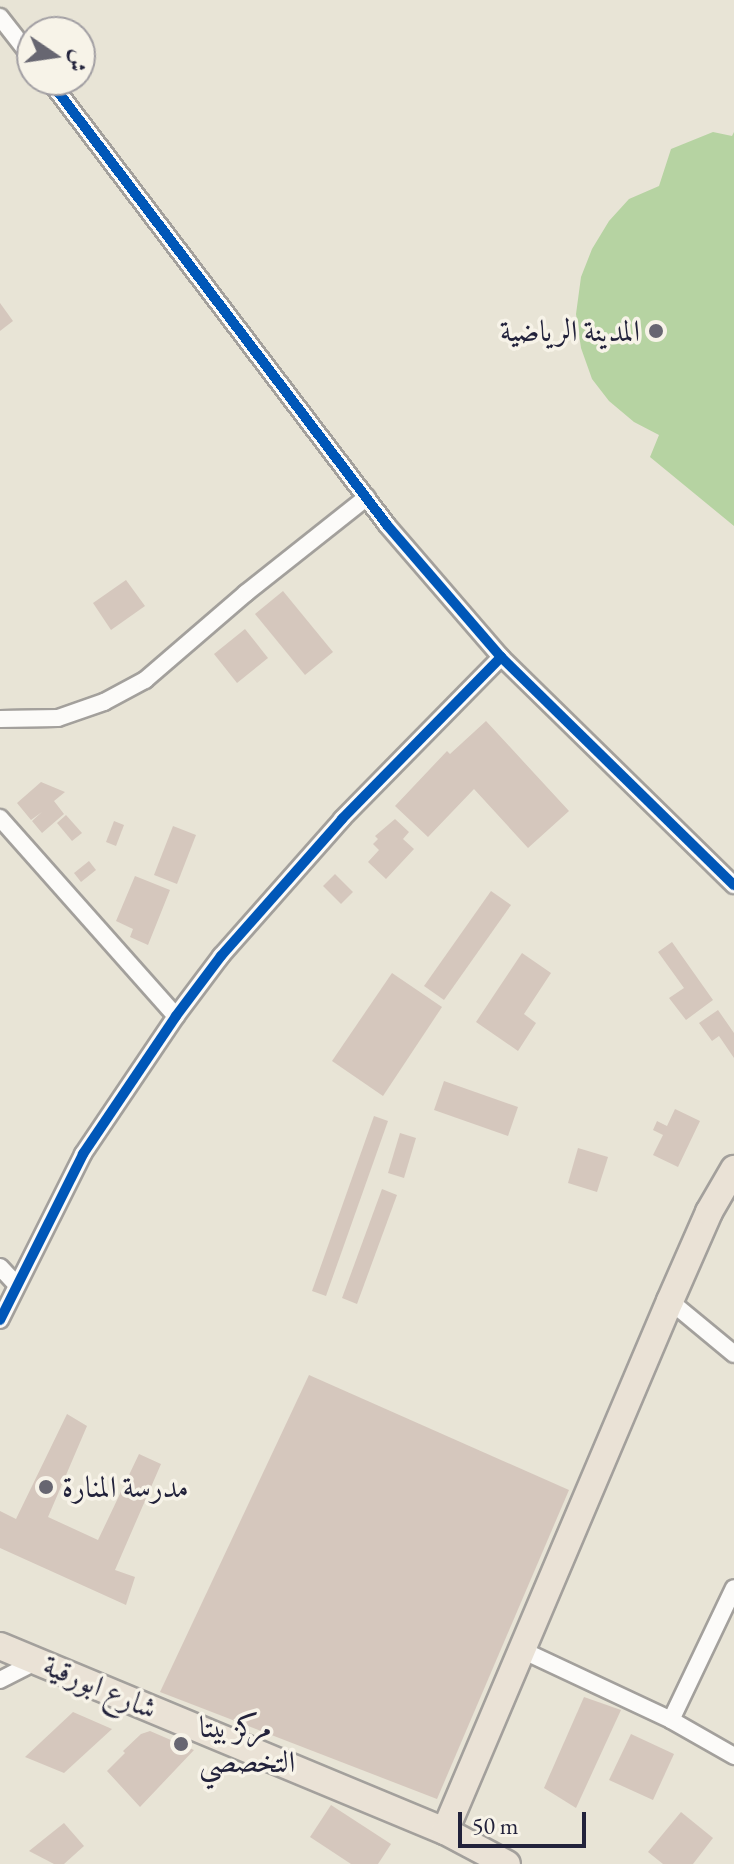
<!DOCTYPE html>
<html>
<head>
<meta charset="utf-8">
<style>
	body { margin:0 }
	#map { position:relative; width:734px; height:1864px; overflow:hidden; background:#e8e4d6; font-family:"EB Garamond",Amiri,serif }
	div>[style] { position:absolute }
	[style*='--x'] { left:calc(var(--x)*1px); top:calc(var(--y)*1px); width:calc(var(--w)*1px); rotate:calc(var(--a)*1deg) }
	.green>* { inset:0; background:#b6d3a2 }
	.building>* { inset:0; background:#d5c7bd }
	.roads { filter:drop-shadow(2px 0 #a3a09c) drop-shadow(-2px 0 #a3a09c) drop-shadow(0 2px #a3a09c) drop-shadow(0 -2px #a3a09c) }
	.minor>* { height:16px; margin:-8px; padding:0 8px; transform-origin:8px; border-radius:8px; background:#fcfbf9 }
	.primary>* { height:26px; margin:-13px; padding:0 13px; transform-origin:13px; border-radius:13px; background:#eae2d6 }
	.cycleway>* { height:10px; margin:-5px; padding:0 5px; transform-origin:5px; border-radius:5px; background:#0057b8 }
	.dots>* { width:22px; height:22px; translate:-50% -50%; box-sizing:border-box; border:4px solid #f7f3e8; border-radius:50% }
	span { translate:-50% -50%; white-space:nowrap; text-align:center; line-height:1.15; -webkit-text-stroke:7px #f7f3e8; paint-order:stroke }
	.poi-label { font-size:30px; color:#22223b }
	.right { translate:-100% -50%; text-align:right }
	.left { translate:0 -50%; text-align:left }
	.street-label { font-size:30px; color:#22223b }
	.north { position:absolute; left:16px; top:16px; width:80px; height:80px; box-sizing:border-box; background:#f7f3e8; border:2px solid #a29fa3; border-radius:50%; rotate:103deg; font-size:22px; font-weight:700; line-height:32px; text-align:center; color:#22223b }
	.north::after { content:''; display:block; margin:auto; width:28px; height:36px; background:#676671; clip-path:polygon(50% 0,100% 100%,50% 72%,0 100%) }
	.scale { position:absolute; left:458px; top:1812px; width:128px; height:36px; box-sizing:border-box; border:4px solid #22223b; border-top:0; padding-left:10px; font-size:24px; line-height:28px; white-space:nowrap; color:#22223b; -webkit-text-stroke:6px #f7f3e8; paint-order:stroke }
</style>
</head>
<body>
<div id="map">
	<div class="green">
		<i style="clip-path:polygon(713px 132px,732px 136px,734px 132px,734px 526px,650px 457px,659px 435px,634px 422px,609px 401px,592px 379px,581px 348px,576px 314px,581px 277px,592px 249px,609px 221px,629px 199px,659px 186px,671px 149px)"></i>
	</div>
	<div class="building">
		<i style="clip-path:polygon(0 303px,13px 321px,0 331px)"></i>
		<i style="clip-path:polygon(126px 580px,145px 606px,111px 630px,93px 603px)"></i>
		<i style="clip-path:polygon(283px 591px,333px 652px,305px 675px,255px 614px)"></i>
		<i style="clip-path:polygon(245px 629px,268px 658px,237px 683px,214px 654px)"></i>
		<i style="clip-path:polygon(486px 721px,569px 811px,528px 848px,474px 789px,428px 837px,395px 806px,447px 751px,450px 754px)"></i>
		<i style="clip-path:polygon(41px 782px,65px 792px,54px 801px,64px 814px,42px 833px,32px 821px,42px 812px,31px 820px,17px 803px)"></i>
		<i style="clip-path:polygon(66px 815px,82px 833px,72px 841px,57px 823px)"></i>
		<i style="clip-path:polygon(395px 819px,409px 832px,403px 839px,414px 849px,386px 879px,368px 862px,379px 850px,373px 844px,378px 839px,375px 836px)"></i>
		<i style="clip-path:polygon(114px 821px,124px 825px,116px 846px,106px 842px)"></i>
		<i style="clip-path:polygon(173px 826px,196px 835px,177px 884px,154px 875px)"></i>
		<i style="clip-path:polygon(89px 861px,96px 870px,81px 882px,74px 873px)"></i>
		<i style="clip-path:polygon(335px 874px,353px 892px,341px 904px,323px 886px)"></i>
		<i style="clip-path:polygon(135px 876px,170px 890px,148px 945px,130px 937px,133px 929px,116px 921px)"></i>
		<i style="clip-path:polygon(491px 891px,511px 905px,444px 1000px,424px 986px)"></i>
		<i style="clip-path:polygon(672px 942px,713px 1000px,686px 1020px,669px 998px,684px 988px,658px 952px)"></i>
		<i style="clip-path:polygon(522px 953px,551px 973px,524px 1014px,536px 1023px,518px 1051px,476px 1022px)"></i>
		<i style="clip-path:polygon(392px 973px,442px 1007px,383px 1096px,332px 1061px)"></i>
		<i style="clip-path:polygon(718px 1010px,734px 1033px,734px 1058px,719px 1036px,712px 1041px,699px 1023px)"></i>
		<i style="clip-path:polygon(444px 1081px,518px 1107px,508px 1136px,434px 1110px)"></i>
		<i style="clip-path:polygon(675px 1109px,700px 1121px,678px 1167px,653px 1155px,663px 1135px,653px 1130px,657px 1121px,667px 1126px)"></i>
		<i style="clip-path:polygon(374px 1116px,388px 1121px,326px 1296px,312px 1291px)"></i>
		<i style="clip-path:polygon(400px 1133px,416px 1138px,404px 1178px,388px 1173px)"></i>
		<i style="clip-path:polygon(578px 1148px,608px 1157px,597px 1192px,568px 1183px)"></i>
		<i style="clip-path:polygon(382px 1189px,397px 1195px,357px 1304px,342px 1298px)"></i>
		<i style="clip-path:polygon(309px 1375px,569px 1490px,437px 1799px,160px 1692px)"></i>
		<i style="clip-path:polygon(67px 1414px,87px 1426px,48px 1517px,98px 1540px,139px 1454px,161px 1464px,115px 1570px,135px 1577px,126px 1605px,0 1548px,0 1511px,16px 1519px)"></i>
		<i style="clip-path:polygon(584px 1697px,621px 1710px,576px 1808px,544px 1788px)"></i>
		<i style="clip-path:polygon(73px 1712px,112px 1729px,64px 1773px,25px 1757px)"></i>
		<i style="clip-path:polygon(150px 1731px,194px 1750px,140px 1807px,107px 1771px,125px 1753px,123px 1751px,141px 1734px)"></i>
		<i style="clip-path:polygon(631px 1734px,674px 1754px,653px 1800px,609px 1780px)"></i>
		<i style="clip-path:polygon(331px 1805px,391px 1844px,378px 1864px,351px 1864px,310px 1837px)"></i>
		<i style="clip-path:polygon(681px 1812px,713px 1838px,693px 1864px,663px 1864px,648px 1852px)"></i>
		<i style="clip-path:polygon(64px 1823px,84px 1846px,64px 1864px,54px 1864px,29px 1851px)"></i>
	</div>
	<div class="roads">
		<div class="minor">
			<i style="--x:0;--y:17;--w:52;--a:52"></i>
			<i style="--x:49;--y:80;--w:559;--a:52.78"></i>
			<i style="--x:387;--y:525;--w:174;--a:49.2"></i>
			<i style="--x:501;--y:657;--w:326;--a:44.4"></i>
			<i style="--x:0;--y:719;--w:58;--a:-1"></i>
			<i style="--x:58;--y:718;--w:49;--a:-19.2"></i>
			<i style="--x:104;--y:702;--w:47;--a:-28.2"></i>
			<i style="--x:145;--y:680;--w:133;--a:-40.7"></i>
			<i style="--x:246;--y:593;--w:154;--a:-38.4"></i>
			<i style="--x:0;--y:818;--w:265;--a:48.4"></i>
			<i style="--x:0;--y:1267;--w:23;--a:47"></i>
			<i style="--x:670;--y:1301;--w:83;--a:39.6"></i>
			<i style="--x:0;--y:1320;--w:186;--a:-63.4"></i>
			<i style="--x:83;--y:1154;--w:166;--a:-56"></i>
			<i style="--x:176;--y:1016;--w:75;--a:-53.1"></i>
			<i style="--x:221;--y:956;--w:183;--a:-48.5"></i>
			<i style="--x:342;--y:819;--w:227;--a:-45.5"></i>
			<i style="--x:524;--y:1651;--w:162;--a:25.1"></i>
			<i style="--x:671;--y:1720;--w:73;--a:29.7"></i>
			<i style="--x:0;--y:1680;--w:42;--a:-27.2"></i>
			<i style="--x:671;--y:1720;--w:146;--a:-64.5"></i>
		</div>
		<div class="primary">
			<i style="--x:0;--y:1646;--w:482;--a:22.6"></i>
			<i style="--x:445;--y:1831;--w:70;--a:28"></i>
			<i style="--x:445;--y:1831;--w:576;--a:-67"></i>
			<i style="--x:670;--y:1301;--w:97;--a:-66.3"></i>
			<i style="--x:709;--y:1212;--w:50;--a:-59.8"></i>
		</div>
	</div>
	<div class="cycleway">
		<i style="--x:49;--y:80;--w:559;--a:52.78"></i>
		<i style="--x:387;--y:525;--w:174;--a:49.2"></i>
		<i style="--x:501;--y:657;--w:326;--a:44.4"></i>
		<i style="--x:0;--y:1320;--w:186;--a:-63.4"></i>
		<i style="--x:83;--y:1154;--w:166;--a:-56"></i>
		<i style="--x:176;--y:1016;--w:75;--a:-53.1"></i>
		<i style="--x:221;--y:956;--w:183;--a:-48.5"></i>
		<i style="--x:342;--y:819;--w:227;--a:-45.5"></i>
	</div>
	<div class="dots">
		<i style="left:656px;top:331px;background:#676671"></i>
		<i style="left:46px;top:1487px;background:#676671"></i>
		<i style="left:181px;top:1744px;background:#676671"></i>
	</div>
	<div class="poi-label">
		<span class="right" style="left:640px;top:331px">المدينة الرياضية</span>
		<span class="left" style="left:62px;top:1487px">مدرسة المنارة</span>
		<span class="left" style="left:199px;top:1744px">مركز بيتا<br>التخصصي</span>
	</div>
	<div class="street-label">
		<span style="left:100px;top:1687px;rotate:23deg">شارع ابورقية</span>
	</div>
	<div class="north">ش</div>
	<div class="scale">50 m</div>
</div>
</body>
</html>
